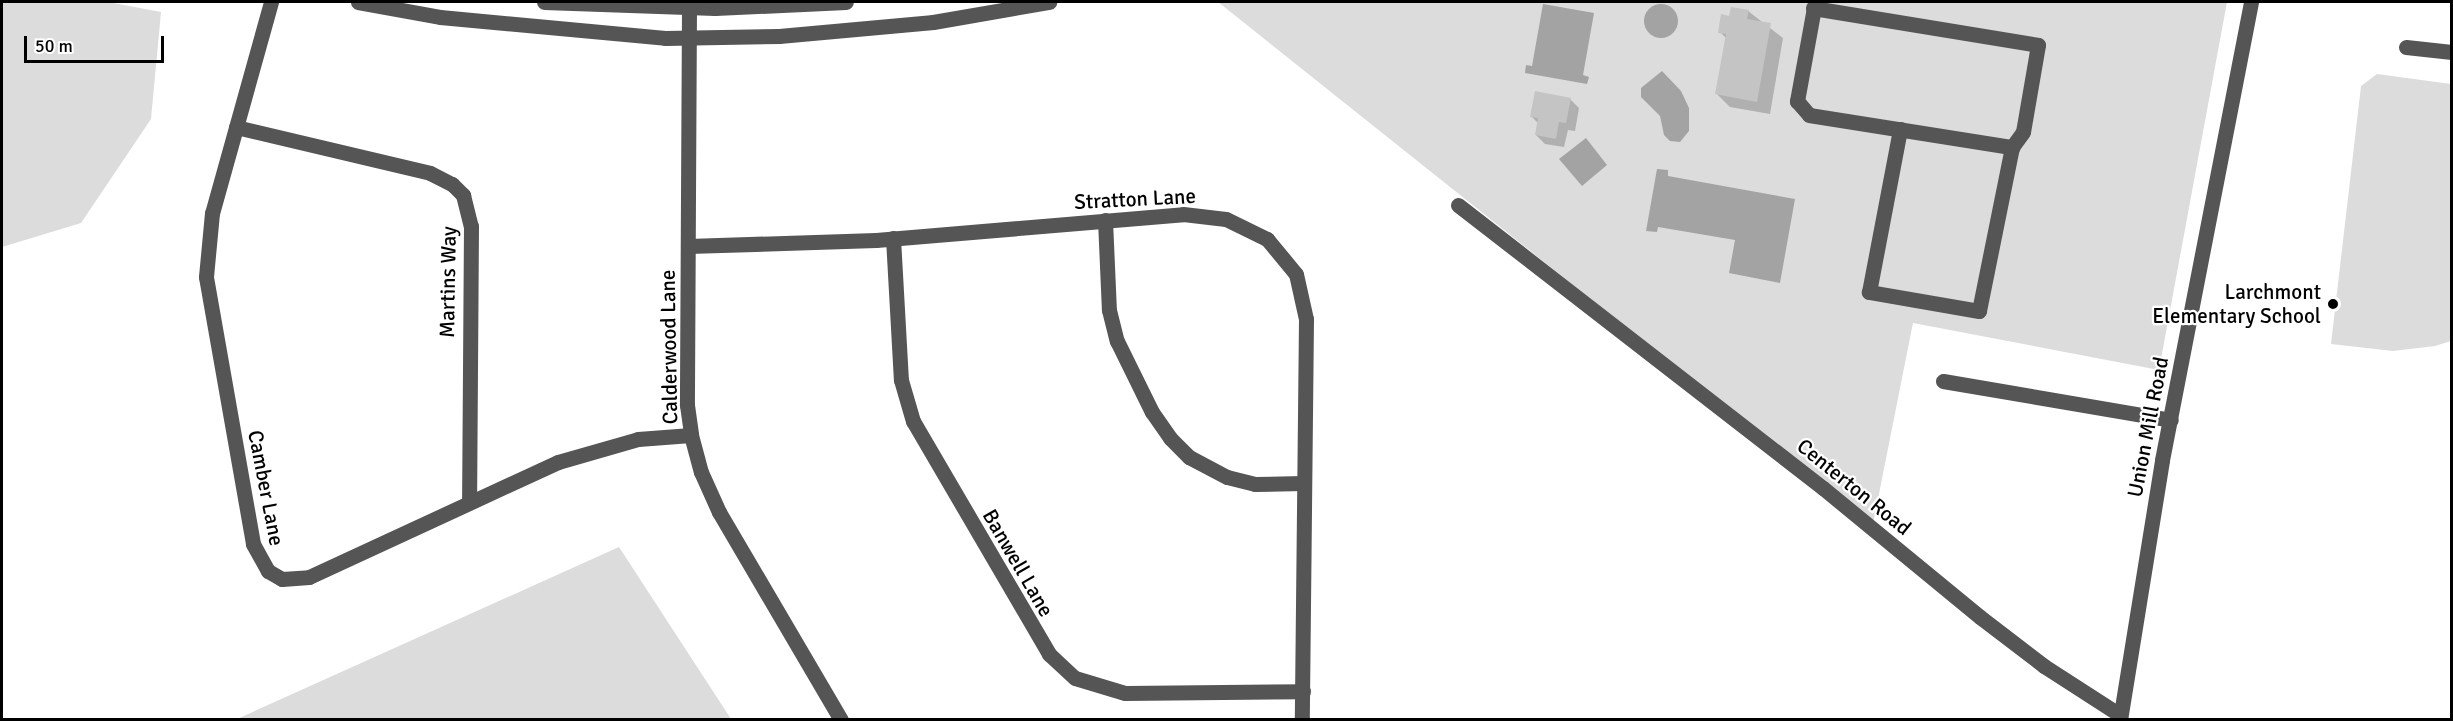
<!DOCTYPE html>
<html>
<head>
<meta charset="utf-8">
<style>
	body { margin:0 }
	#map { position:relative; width:2453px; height:721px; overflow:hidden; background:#fff; font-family:Signika,sans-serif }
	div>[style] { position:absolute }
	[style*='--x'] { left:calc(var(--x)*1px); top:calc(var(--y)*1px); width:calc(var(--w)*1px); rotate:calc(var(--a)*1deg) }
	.green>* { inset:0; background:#dcdcdc }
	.water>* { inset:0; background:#a3a3a3 }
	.round { border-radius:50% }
	.shadow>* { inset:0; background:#0003 }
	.building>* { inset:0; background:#c4c4c4 }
	.minor>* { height:15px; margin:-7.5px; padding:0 7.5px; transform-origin:7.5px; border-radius:7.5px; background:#555 }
	.dots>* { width:16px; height:16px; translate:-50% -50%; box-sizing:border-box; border:3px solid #fff; border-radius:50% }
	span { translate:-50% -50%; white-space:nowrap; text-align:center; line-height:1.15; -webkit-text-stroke:4.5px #fff; paint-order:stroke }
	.street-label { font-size:21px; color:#000 }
	.poi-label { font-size:21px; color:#000 }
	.right { translate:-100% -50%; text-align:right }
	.frame { position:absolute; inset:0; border:3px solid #000; pointer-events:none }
	.scale { position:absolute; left:24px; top:36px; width:140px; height:27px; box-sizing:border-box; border:3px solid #000; border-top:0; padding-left:8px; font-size:18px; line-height:21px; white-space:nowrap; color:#000; -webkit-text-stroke:4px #fff; paint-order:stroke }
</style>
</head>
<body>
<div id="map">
	<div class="green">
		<i style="clip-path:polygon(2px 2px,108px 2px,161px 12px,151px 119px,81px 223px,2px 247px)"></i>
		<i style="clip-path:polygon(1218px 2px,2227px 2px,2159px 370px,1913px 323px,1873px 524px)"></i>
		<i style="clip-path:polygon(2377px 74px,2451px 84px,2451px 341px,2435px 346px,2393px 351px,2331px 344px,2361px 86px)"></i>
		<i style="clip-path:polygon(619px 547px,731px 719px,237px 719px)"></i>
	</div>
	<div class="water">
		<i class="round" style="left:1644px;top:4px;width:34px;height:34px"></i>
		<i style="clip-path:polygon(1543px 4px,1594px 13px,1583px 75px,1589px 77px,1587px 84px,1525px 73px,1526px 65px,1532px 66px)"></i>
		<i style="clip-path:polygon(1662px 71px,1681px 91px,1689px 108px,1689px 131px,1680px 142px,1670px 141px,1664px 135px,1660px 116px,1641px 97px,1641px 88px)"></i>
		<i style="clip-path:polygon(1586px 138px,1607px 165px,1582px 186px,1559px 159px)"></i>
		<i style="clip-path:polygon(1657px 169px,1668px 170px,1668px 176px,1795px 199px,1780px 283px,1729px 273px,1735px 240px,1658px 227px,1657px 232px,1646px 231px)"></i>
	</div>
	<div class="shadow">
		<i style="clip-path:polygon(1748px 11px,1783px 38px,1770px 114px,1730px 107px,1717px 94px,1727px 39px,1720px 32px,1730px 18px)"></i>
		<i style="clip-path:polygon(1570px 99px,1579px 108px,1575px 131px,1568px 130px,1564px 147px,1545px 144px,1536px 135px,1538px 123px,1531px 116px)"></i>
	</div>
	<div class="building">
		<i style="clip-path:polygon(1731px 7px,1749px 10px,1747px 19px,1771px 23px,1757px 102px,1715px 94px,1726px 34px,1718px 33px,1721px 14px,1729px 16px)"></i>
		<i style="clip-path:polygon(1535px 91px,1571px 98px,1566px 123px,1559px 122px,1556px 139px,1535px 135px,1538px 118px,1530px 117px)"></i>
	</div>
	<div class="minor">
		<i style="--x:271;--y:2;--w:219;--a:105.6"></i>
		<i style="--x:212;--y:213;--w:64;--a:95.4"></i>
		<i style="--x:206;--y:277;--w:271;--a:80"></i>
		<i style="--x:253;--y:544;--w:31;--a:61"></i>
		<i style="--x:268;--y:571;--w:16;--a:30"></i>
		<i style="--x:282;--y:579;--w:27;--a:-4"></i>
		<i style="--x:309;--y:577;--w:274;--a:-24.8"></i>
		<i style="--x:558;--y:462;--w:83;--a:-16"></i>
		<i style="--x:638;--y:439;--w:53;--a:-4.3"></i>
		<i style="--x:358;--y:2;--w:83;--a:10.4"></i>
		<i style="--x:440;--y:17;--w:226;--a:5.3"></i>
		<i style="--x:665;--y:38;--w:114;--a:-1"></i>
		<i style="--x:779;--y:36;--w:155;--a:-5.2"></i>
		<i style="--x:933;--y:22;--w:118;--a:-9.8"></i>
		<i style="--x:544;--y:2;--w:171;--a:2"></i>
		<i style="--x:715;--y:8;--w:131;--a:-2.6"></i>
		<i style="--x:1815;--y:2;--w:101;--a:100.3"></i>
		<i style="--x:1797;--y:101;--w:18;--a:49"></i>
		<i style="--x:1809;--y:115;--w:206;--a:9"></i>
		<i style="--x:689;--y:7;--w:398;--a:90.3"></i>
		<i style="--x:687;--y:405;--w:30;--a:82"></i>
		<i style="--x:691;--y:435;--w:38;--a:75"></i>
		<i style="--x:701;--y:472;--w:44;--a:65.8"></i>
		<i style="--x:719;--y:512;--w:241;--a:59.6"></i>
		<i style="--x:1813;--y:8;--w:228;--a:9.3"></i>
		<i style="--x:2038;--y:45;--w:88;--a:99.8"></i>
		<i style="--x:2023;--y:132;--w:19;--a:126"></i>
		<i style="--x:2012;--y:147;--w:167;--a:101.4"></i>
		<i style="--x:1979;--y:311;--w:112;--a:-170.2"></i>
		<i style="--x:1869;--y:292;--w:166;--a:-79.2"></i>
		<i style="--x:2406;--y:47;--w:46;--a:6.2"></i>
		<i style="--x:236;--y:127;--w:199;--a:13.3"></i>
		<i style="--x:430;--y:173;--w:25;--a:27"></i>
		<i style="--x:452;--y:184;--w:16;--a:45"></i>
		<i style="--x:463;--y:195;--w:32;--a:76"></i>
		<i style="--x:471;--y:226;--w:276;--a:90.4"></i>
		<i style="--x:1458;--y:205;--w:462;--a:37.8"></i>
		<i style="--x:1823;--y:488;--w:203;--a:39.4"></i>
		<i style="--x:1980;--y:617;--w:81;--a:37.4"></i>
		<i style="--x:2044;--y:666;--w:90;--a:32.8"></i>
		<i style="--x:1105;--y:220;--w:90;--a:87.5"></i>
		<i style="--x:1109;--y:310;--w:32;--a:76"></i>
		<i style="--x:1117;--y:341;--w:79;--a:63.8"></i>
		<i style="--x:1152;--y:412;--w:32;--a:55"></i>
		<i style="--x:1170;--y:438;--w:27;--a:45"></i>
		<i style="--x:1189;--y:457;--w:43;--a:27.8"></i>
		<i style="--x:1227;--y:477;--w:29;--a:14"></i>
		<i style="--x:1255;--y:484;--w:48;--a:-1.2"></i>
		<i style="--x:893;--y:238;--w:142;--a:86.8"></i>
		<i style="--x:901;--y:380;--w:43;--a:73.7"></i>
		<i style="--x:913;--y:421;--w:270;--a:59.7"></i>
		<i style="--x:1049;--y:654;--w:35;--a:43"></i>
		<i style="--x:1075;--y:678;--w:52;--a:16.7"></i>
		<i style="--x:1125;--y:693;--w:178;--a:-0.6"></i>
		<i style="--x:688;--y:246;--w:188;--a:-1.8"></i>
		<i style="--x:876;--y:240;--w:308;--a:-4.8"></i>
		<i style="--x:1183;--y:214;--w:43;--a:6.6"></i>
		<i style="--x:1226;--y:219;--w:46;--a:26"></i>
		<i style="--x:1267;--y:239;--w:45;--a:50.4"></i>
		<i style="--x:1296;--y:274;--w:46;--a:77.5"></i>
		<i style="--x:1306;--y:319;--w:401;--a:90.6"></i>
		<i style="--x:1943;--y:381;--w:231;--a:9.7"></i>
		<i style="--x:2120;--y:720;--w:263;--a:-80.8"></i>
		<i style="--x:2162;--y:460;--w:467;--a:-79"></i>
	</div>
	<div class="dots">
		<i style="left:2333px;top:304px;background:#000"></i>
	</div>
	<div class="street-label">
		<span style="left:1135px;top:199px;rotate:-3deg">Stratton Lane</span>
		<span style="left:448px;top:282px;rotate:-89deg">Martins Way</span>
		<span style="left:669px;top:347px;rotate:-91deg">Calderwood Lane</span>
		<span style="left:2148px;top:427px;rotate:-79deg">Union Mill Road</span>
		<span style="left:1854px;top:487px;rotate:39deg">Centerton Road</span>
		<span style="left:266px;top:488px;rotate:79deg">Camber Lane</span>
		<span style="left:1018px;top:563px;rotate:60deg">Banwell Lane</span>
	</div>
	<div class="poi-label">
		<span class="right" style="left:2321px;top:304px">Larchmont<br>Elementary School</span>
	</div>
	<div class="frame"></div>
	<div class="scale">50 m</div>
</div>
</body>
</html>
